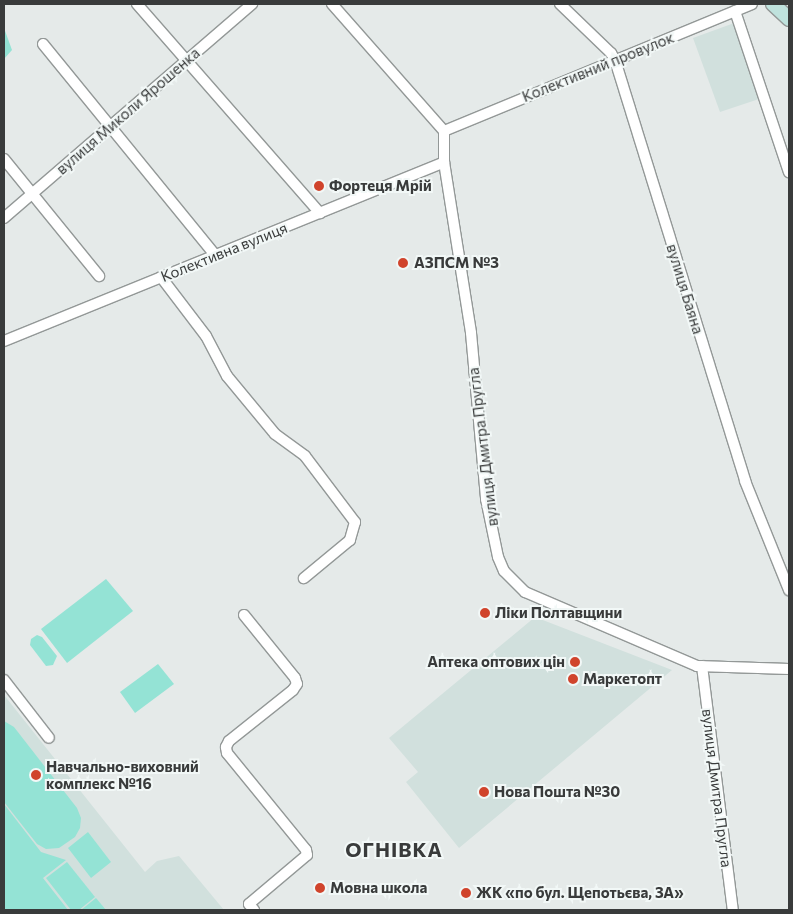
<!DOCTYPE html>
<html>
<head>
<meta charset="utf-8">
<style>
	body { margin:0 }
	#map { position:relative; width:793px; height:914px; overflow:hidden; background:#e5eae9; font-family:Commissioner,sans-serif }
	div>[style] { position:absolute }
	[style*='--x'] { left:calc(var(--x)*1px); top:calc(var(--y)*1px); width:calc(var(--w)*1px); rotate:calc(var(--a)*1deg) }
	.built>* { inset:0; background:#d1e0dd }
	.green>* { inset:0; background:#94e3d5 }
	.roads { filter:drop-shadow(1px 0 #939897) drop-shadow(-1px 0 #939897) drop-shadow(0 1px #939897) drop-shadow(0 -1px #939897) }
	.street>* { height:10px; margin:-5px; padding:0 5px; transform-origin:5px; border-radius:5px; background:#fff }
	.secondary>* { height:14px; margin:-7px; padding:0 7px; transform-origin:7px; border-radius:7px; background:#bfe2dd }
	.dots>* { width:14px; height:14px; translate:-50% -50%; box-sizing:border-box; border:2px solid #f2f8f7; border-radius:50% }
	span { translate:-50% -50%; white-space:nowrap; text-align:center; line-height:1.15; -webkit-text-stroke:4px #f2f8f7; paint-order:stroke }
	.street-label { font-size:15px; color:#393b3b }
	.poi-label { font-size:15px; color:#393b3b; font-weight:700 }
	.left { translate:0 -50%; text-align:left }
	.right { translate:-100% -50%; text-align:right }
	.district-label { font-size:20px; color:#393b3b; font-weight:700; letter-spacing:1px }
	.frame { position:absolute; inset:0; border:5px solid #393b3b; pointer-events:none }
</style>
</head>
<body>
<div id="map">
	<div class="built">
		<i style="clip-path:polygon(737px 22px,762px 98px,720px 112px,693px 38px)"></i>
		<i style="clip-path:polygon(535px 617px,672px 670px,459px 848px,406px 782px,418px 772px,389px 738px)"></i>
		<i style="clip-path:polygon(4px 695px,145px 872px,157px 861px,179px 856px,224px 910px,4px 910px)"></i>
	</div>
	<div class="green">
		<i style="clip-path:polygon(4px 28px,12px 50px,4px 59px)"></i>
		<i style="clip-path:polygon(106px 579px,133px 611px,67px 663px,41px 629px)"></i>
		<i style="clip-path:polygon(37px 635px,42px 637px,57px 656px,53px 665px,46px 666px,30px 645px,31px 639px)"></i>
		<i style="clip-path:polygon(158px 664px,174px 684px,135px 713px,120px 692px)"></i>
		<i style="clip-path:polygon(4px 721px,14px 727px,77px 808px,81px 818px,80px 828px,75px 837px,59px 848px,46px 849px,37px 844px,4px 802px)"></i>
		<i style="clip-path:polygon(4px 804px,41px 852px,66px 860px,43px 878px,68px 910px,4px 910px)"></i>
		<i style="clip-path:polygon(88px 832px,111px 862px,91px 878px,68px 848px)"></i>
		<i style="clip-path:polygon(67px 862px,95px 897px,79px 910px,71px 910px,46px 878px)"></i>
		<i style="clip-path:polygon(96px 898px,106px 910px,81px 910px)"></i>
	</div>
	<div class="roads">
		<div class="street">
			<i style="--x:137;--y:4;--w:278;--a:48.8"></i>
			<i style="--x:332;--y:4;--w:169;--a:48.6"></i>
			<i style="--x:560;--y:4;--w:71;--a:43.9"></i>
			<i style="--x:611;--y:53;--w:8;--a:60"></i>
			<i style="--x:615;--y:60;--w:441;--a:72.8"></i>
			<i style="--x:745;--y:481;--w:118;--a:68"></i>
			<i style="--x:735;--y:11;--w:170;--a:71.5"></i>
			<i style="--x:43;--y:44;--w:272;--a:50.8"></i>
			<i style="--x:444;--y:131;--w:31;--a:90"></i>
			<i style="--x:444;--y:162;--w:173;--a:81"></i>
			<i style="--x:471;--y:333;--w:167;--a:84.8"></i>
			<i style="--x:486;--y:499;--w:59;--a:78.3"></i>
			<i style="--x:498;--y:557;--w:15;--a:67"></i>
			<i style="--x:504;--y:571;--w:30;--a:45"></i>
			<i style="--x:525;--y:592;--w:187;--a:23.3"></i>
			<i style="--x:697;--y:666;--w:92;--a:1.9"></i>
			<i style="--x:444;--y:131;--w:333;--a:-22.4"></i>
			<i style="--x:4;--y:159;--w:151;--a:50.9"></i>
			<i style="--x:4;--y:218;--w:328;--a:-40.8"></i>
			<i style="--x:161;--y:277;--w:74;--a:52.7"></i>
			<i style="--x:206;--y:336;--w:45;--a:62.3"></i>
			<i style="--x:227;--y:376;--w:75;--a:50.4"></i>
			<i style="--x:275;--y:434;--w:37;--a:36"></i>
			<i style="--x:305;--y:456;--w:83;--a:52.9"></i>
			<i style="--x:355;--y:522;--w:19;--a:106"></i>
			<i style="--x:350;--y:540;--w:60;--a:140.4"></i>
			<i style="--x:4;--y:341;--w:475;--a:-22.1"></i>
			<i style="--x:244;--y:615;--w:81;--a:51"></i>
			<i style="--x:295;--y:678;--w:6;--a:72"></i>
			<i style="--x:297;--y:684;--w:7;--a:124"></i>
			<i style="--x:293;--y:690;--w:82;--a:141.4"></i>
			<i style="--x:229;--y:741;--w:7;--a:117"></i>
			<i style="--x:226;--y:747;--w:6;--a:81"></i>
			<i style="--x:227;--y:753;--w:125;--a:50.8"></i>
			<i style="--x:306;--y:850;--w:5;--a:79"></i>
			<i style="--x:307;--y:855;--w:76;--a:139.8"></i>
			<i style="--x:249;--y:904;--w:8;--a:50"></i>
			<i style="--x:702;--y:666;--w:246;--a:82.8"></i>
			<i style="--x:4;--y:680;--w:73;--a:52.2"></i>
		</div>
		<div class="secondary">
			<i style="--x:773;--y:4;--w:22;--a:43"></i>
		</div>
	</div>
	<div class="dots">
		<i style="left:319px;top:186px;background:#d0442c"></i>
		<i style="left:403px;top:263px;background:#d0442c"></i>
		<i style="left:485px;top:613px;background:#d0442c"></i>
		<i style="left:575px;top:662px;background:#d0442c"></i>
		<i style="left:573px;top:679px;background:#d0442c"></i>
		<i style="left:36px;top:775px;background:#d0442c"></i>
		<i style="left:484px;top:792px;background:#d0442c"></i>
		<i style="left:320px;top:888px;background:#d0442c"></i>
		<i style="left:466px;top:893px;background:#d0442c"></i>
	</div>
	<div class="street-label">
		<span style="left:598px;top:67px;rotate:-22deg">Колективний провулок</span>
		<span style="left:128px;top:111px;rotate:-41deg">вулиця Миколи Ярошенка</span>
		<span style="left:224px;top:252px;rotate:-22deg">Колективна вулиця</span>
		<span style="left:685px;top:289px;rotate:73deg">вулиця Баяна</span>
		<span style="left:483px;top:447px;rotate:-97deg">вулиця Дмитра Пругла</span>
		<span style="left:717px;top:788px;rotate:83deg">вулиця Дмитра Пругла</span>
	</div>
	<div class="poi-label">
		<span class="left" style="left:329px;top:186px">Фортеця Мрій</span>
		<span class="left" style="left:414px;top:263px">АЗПСМ №3</span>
		<span class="left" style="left:495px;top:613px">Ліки Полтавщини</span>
		<span class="right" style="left:565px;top:662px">Аптека оптових цін</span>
		<span class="left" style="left:583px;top:679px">Маркетопт</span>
		<span class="left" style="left:46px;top:775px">Навчально-виховний<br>комплекс №16</span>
		<span class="left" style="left:494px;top:792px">Нова Пошта №30</span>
		<span class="left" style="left:330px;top:888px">Мовна школа</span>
		<span class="left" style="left:476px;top:893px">ЖК «по бул. Щепотьєва, 3А»</span>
	</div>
	<div class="district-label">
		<span style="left:394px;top:849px">ОГНІВКА</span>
	</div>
	<div class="frame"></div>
</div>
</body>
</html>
